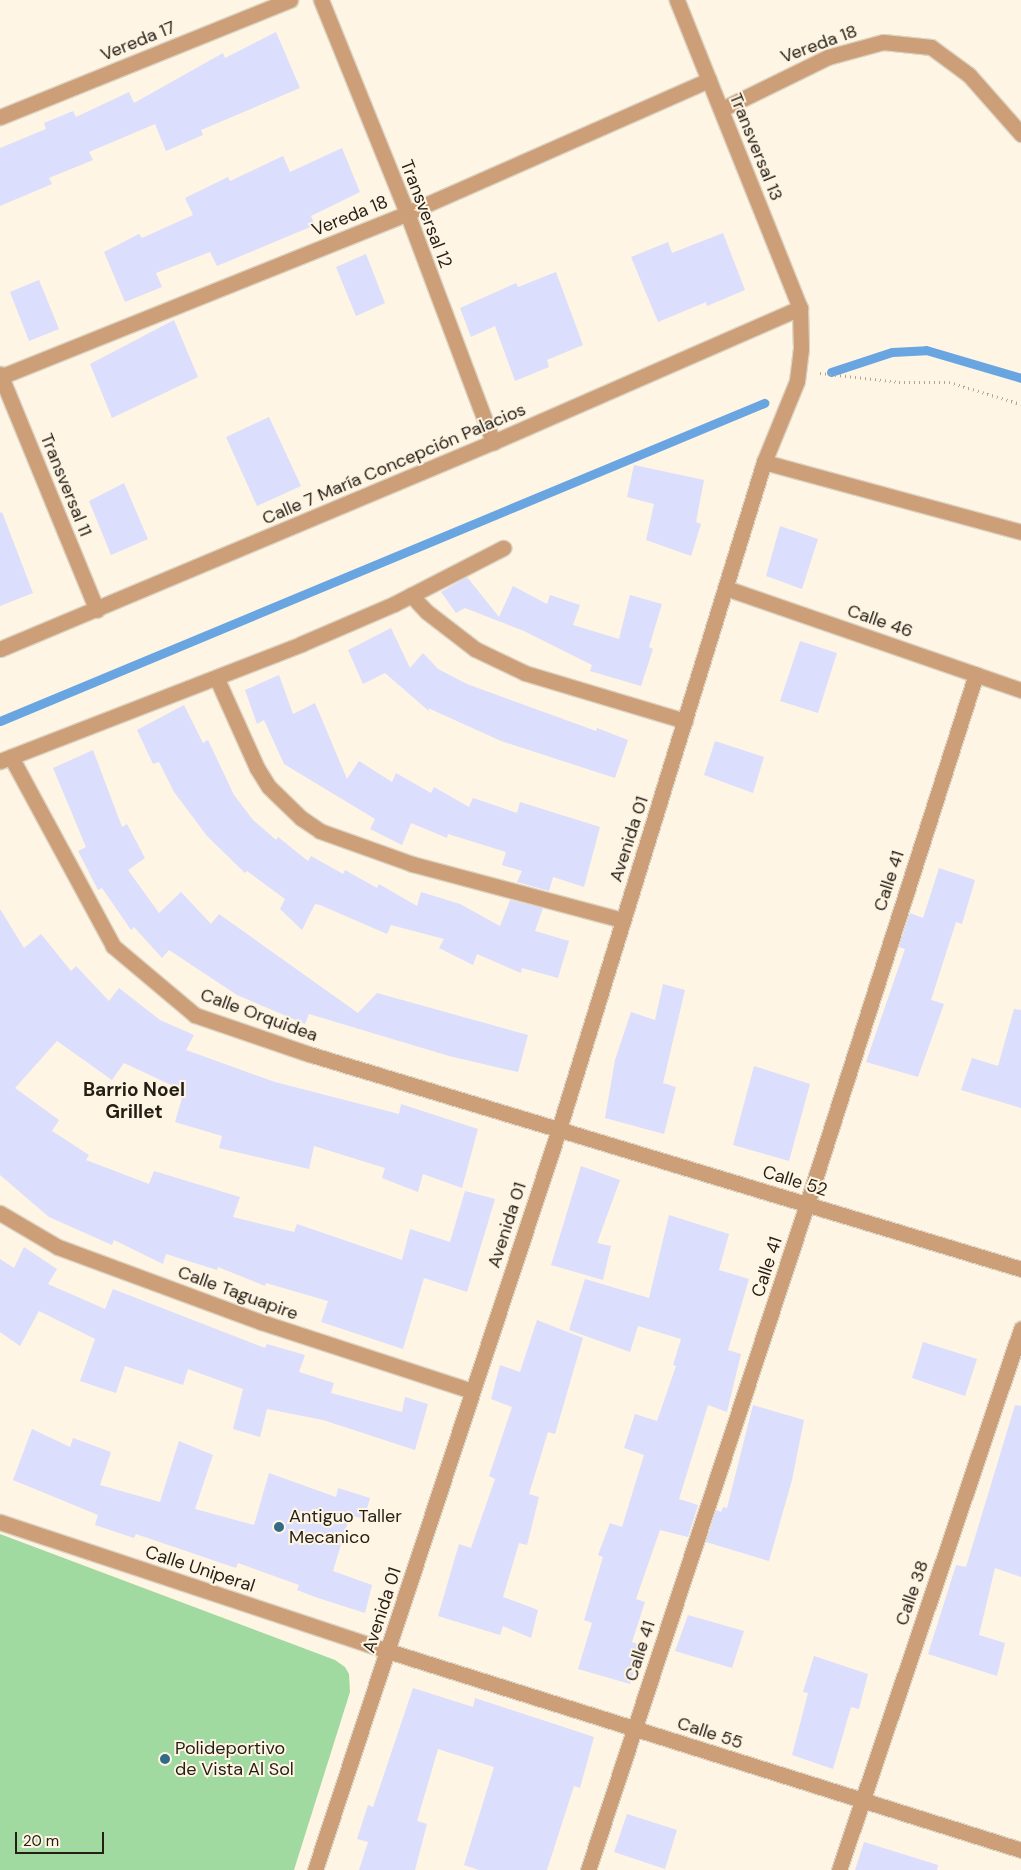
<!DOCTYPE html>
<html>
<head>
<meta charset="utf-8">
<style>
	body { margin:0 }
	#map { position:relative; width:1021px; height:1870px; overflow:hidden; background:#fff5e4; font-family:"DM Sans",sans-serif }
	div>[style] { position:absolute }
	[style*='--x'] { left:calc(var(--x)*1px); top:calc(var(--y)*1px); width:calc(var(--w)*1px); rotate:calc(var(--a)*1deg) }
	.green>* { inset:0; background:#a1daa0 }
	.stream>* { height:9px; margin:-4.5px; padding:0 4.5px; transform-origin:4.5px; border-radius:4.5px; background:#69a6e1 }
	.building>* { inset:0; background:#dbdefc }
	.path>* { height:3px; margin-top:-1.5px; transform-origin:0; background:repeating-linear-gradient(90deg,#afa698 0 1px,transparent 0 5px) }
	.roads { filter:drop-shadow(1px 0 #dcd3c3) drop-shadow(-1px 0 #dcd3c3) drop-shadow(0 1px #dcd3c3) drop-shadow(0 -1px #dcd3c3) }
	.minor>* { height:15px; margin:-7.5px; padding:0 7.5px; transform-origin:7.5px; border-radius:7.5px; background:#cc9f78 }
	.dots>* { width:14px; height:14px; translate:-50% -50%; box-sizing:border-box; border:2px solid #fff5e4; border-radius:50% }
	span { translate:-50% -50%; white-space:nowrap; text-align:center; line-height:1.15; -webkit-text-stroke:4px #fff5e4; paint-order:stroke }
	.street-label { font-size:18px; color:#241e14 }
	.poi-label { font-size:18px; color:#241e14 }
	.left { translate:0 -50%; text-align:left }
	.neighbourhood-label { font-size:19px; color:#241e14; font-weight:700 }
	.scale { position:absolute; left:15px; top:1832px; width:89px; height:22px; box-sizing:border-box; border:2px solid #241e14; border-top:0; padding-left:6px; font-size:15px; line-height:18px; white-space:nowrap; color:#241e14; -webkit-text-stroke:4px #fff5e4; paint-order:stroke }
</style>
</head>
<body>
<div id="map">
	<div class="green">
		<i style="clip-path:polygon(0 1534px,335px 1660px,345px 1667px,349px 1674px,350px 1692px,294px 1870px,0 1870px)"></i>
	</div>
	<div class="stream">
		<i style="--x:831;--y:372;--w:64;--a:-18.2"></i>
		<i style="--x:892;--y:352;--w:34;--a:-3"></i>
		<i style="--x:926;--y:350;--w:99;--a:16.4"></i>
		<i style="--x:0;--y:721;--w:828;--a:-22.6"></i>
	</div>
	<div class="building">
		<i style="clip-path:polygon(276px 32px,300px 88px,201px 130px,203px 135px,166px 151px,155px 124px,89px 152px,93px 160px,49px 178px,52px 184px,0 206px,0 148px,46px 129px,44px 123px,73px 111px,76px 117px,129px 92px,134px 103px,223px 53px,225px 58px)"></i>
		<i style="clip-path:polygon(342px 148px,360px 192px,311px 216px,315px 225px,217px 266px,210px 252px,156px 273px,162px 287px,125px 302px,104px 252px,139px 234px,142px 238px,193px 215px,185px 198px,228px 177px,230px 181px,283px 156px,290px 172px)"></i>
		<i style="clip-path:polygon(723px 233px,745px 290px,707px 306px,706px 302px,658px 322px,631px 257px,668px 242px,672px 253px)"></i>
		<i style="clip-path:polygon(366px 254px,385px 303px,356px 316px,336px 267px)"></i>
		<i style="clip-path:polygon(556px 272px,583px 345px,547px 360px,549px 367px,515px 381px,495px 326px,471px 337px,460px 308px,516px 283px,518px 287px)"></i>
		<i style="clip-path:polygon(39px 280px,59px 329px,29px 341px,10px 292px)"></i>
		<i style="clip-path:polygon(174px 320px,198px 377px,112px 418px,90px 364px)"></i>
		<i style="clip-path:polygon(269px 417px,301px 486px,257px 506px,226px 437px)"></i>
		<i style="clip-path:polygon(634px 465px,704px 480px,696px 522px,701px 524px,691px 556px,646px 540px,654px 504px,627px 497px)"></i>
		<i style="clip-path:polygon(124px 483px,148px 539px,111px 555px,89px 501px)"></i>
		<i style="clip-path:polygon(2px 512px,33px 593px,0 606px,0 513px)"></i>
		<i style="clip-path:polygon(780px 526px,818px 539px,802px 589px,766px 576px)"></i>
		<i style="clip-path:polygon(467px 577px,499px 617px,513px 586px,547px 604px,550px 595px,580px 605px,573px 625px,619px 639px,630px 595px,662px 604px,649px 647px,653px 649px,641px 686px,590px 671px,592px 665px,524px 631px,465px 608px,456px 613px,441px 592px)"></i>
		<i style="clip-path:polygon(391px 628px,410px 668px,423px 653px,438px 669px,467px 684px,596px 731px,597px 728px,628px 740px,615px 778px,501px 741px,428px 708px,430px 712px,385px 673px,363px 684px,348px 650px)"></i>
		<i style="clip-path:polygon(800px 641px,837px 653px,818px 713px,780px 701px)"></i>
		<i style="clip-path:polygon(279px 675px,293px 714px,315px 703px,347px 779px,359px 761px,392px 782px,396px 773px,431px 793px,434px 787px,469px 807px,473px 798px,517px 813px,520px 802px,600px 827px,584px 887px,553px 877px,549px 891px,517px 882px,522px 871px,502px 865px,506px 852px,448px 834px,447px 838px,411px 823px,402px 845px,370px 829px,375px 819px,284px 764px,264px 720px,257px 724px,245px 690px)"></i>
		<i style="clip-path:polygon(184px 705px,203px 743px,208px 740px,234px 795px,253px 820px,276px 840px,278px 837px,308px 861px,311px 856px,343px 874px,345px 870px,377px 888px,379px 884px,417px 906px,421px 892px,460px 904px,500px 926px,510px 900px,543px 908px,535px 931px,569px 941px,558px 978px,522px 968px,521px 973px,477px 954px,473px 965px,439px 948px,444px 939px,391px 925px,387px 934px,320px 905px,315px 904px,302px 930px,280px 909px,285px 899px,247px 871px,245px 873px,207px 836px,174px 792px,159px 762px,153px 764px,137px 730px)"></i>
		<i style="clip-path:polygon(715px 741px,764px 757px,753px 793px,704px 775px)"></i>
		<i style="clip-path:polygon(93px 750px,122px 827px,127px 824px,145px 858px,128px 870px,159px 913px,181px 892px,211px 924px,219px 914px,358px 1013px,377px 993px,528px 1035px,518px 1072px,449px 1056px,309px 1014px,305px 1024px,237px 995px,169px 950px,162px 958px,134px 927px,131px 930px,102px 888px,98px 890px,78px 851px,86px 847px,53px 768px)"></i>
		<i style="clip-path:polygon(939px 868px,975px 880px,962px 924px,956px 922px,931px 1000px,944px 1004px,918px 1077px,866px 1062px,905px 949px,899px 947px,910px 913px,923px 918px)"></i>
		<i style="clip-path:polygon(0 909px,24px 948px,41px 934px,71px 971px,76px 966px,109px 1001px,119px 988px,160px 1020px,194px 1035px,186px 1050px,275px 1082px,399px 1114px,401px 1104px,478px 1129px,462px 1188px,423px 1174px,418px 1192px,382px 1178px,385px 1168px,314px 1146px,309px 1169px,219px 1148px,222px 1136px,175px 1122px,184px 1091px,124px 1063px,112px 1080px,57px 1041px,15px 1088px,59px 1120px,52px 1131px,89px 1155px,86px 1160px,149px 1184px,154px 1171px,240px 1197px,233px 1217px,294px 1232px,297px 1224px,402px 1260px,410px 1229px,450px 1242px,465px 1191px,495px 1199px,467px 1292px,424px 1278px,403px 1349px,321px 1322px,328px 1301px,266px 1283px,265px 1286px,218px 1267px,217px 1270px,166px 1254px,163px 1264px,114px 1240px,112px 1245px,49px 1217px,0 1175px)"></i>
		<i style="clip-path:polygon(663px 984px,685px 990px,663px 1083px,676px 1087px,664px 1134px,605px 1118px,615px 1060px,631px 1012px,655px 1020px)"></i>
		<i style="clip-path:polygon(1014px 1009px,1021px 1010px,1021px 1108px,961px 1090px,972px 1058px,998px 1066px)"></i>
		<i style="clip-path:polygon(754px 1066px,810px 1084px,789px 1161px,733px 1145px)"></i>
		<i style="clip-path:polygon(581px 1166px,620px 1180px,597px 1243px,611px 1246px,603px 1280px,551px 1265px)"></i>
		<i style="clip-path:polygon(669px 1215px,729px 1234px,719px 1270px,749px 1279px,728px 1350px,741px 1354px,727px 1412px,708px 1405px,679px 1499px,698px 1505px,688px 1537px,660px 1530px,636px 1599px,645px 1602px,632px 1642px,642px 1646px,630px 1684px,578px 1669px,592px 1623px,584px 1620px,603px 1557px,598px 1555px,610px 1523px,622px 1527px,644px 1455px,624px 1448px,635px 1414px,657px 1421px,676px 1366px,673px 1365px,681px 1339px,638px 1326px,630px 1352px,569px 1330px,585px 1279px,649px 1298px)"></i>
		<i style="clip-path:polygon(24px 1247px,57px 1269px,48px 1284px,105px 1309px,113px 1289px,265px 1348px,267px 1344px,305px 1355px,299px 1372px,334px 1383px,331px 1393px,402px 1412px,405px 1397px,428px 1404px,415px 1450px,323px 1420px,267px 1409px,260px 1437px,233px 1429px,243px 1389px,188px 1369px,183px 1385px,125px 1366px,116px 1393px,80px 1381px,95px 1339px,39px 1311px,20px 1346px,0 1332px,0 1259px,14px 1268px)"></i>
		<i style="clip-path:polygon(537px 1320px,583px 1338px,555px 1434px,548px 1432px,529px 1494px,539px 1497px,527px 1545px,519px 1543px,503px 1597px,538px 1610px,531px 1638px,503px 1626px,500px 1635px,438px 1616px,459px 1544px,471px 1548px,495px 1479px,489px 1476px,512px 1407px,491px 1399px,500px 1365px,520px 1372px)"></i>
		<i style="clip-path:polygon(923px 1342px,977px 1359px,965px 1396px,912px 1378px)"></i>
		<i style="clip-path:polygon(753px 1405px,804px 1420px,792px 1480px,769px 1561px,706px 1542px,716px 1510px,721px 1512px,723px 1507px,727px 1508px)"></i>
		<i style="clip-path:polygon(1015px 1405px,1021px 1406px,1021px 1577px,995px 1568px,979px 1635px,1005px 1643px,997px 1676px,928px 1654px,956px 1565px,966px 1567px)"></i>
		<i style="clip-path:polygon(32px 1429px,70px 1447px,73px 1438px,111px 1452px,100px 1485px,160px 1502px,179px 1441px,213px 1455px,195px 1509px,254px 1525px,269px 1473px,336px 1497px,338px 1488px,370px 1498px,364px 1519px,350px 1515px,333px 1571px,372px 1585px,365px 1613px,318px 1598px,297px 1590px,299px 1585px,238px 1563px,236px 1568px,136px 1534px,134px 1538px,95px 1525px,98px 1515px,13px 1480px)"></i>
		<i style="clip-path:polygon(688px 1615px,744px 1631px,732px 1668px,675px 1651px)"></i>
		<i style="clip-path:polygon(814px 1656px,868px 1674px,859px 1709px,851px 1707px,833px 1769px,792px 1755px,808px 1693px,803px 1692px)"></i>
		<i style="clip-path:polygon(413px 1688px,473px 1707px,475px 1698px,594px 1737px,580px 1788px,574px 1786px,547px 1870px,479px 1870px,464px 1865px,494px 1767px,438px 1749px,417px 1821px,427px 1824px,415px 1870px,359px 1870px,368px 1842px,357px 1839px,368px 1805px,373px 1807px)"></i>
		<i style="clip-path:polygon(627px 1814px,677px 1830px,665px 1869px,614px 1852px)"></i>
		<i style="clip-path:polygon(864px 1842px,938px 1865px,937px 1870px,855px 1870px)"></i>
	</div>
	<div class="path">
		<i style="--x:820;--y:373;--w:80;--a:6.5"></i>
		<i style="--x:899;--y:382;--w:50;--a:0"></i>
		<i style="--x:949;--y:382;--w:75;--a:17"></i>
	</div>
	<div class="roads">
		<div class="minor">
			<i style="--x:321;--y:0;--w:230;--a:68"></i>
			<i style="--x:407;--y:213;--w:245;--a:69.4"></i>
			<i style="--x:722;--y:109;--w:118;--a:-26.1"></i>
			<i style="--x:828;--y:57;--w:57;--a:-15.3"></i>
			<i style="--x:883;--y:42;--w:48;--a:5.9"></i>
			<i style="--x:931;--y:47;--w:47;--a:36.4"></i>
			<i style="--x:969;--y:75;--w:79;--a:48.6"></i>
			<i style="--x:0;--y:117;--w:313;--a:-22"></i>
			<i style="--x:0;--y:374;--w:255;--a:67.7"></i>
			<i style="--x:0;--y:377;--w:439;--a:-21.9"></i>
			<i style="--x:407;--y:213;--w:330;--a:-23.8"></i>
			<i style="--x:764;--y:462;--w:266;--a:15.2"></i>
			<i style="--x:726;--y:588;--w:312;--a:19.1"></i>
			<i style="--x:411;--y:595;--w:23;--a:47"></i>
			<i style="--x:427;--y:612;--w:61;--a:37.6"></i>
			<i style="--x:475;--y:649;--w:55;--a:25.6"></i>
			<i style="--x:525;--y:673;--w:167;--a:16.7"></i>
			<i style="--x:0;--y:649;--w:535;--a:-22.78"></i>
			<i style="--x:493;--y:442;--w:335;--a:-23.6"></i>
			<i style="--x:217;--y:679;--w:98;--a:65.8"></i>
			<i style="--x:257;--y:768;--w:22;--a:58"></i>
			<i style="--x:269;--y:787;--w:45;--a:44.1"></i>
			<i style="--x:301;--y:818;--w:23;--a:34"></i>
			<i style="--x:320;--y:831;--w:98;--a:19.7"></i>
			<i style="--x:412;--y:864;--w:218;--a:14.9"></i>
			<i style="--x:11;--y:757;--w:215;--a:61.6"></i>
			<i style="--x:113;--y:946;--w:107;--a:40.1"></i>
			<i style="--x:195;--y:1015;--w:120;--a:18.9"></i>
			<i style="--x:309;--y:1054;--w:744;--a:16.8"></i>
			<i style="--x:0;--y:761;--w:323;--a:-21.2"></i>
			<i style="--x:301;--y:644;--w:101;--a:-23.3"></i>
			<i style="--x:394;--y:604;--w:123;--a:-27.2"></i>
			<i style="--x:0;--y:1213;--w:67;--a:30.4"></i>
			<i style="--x:58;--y:1247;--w:216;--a:20.3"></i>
			<i style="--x:261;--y:1322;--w:222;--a:18.1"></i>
			<i style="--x:0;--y:1522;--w:409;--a:18.4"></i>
			<i style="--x:388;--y:1651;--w:664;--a:17.45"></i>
			<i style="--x:315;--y:1870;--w:780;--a:-71.77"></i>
			<i style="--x:559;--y:1129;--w:698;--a:-72.92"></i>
			<i style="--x:764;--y:462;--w:87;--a:-67.8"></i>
			<i style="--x:797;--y:381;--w:32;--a:-83"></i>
			<i style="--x:801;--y:349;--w:41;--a:-91.4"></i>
			<i style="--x:800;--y:308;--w:332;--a:-111.8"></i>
			<i style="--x:588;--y:1870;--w:701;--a:-71.8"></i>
			<i style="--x:807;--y:1204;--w:556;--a:-72.31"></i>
			<i style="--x:839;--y:1870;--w:571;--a:-71.41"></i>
		</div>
	</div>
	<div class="dots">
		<i style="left:279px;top:1527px;background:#336a85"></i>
		<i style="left:165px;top:1759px;background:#336a85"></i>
	</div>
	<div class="street-label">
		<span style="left:138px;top:41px;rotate:-22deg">Vereda 17</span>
		<span style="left:819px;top:44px;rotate:-20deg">Vereda 18</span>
		<span style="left:756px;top:147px;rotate:68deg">Transversal 13</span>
		<span style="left:426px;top:214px;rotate:69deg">Transversal 12</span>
		<span style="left:350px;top:216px;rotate:-22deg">Vereda 18</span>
		<span style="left:394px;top:464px;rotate:-23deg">Calle 7 María Concepción Palacios</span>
		<span style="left:66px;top:485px;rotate:68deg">Transversal 11</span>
		<span style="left:880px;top:621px;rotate:19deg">Calle 46</span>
		<span style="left:629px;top:839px;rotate:-72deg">Avenida 01</span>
		<span style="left:889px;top:881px;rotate:-72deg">Calle 41</span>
		<span style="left:259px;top:1015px;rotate:20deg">Calle Orquidea</span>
		<span style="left:795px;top:1181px;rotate:17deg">Calle 52</span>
		<span style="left:507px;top:1225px;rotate:-72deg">Avenida 01</span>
		<span style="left:767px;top:1267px;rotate:-72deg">Calle 41</span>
		<span style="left:238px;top:1293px;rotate:20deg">Calle Taguapire</span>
		<span style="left:200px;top:1569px;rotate:18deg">Calle Uniperal</span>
		<span style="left:912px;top:1593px;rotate:-71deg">Calle 38</span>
		<span style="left:382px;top:1610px;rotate:-72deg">Avenida 01</span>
		<span style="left:640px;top:1651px;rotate:-72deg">Calle 41</span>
		<span style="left:710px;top:1733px;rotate:18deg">Calle 55</span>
	</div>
	<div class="poi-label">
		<span class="left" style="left:289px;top:1527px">Antiguo Taller<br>Mecanico</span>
		<span class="left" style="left:175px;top:1759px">Polideportivo<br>de Vista Al Sol</span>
	</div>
	<div class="neighbourhood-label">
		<span style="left:134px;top:1101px">Barrio Noel<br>Grillet</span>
	</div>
	<div class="scale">20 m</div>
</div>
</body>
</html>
